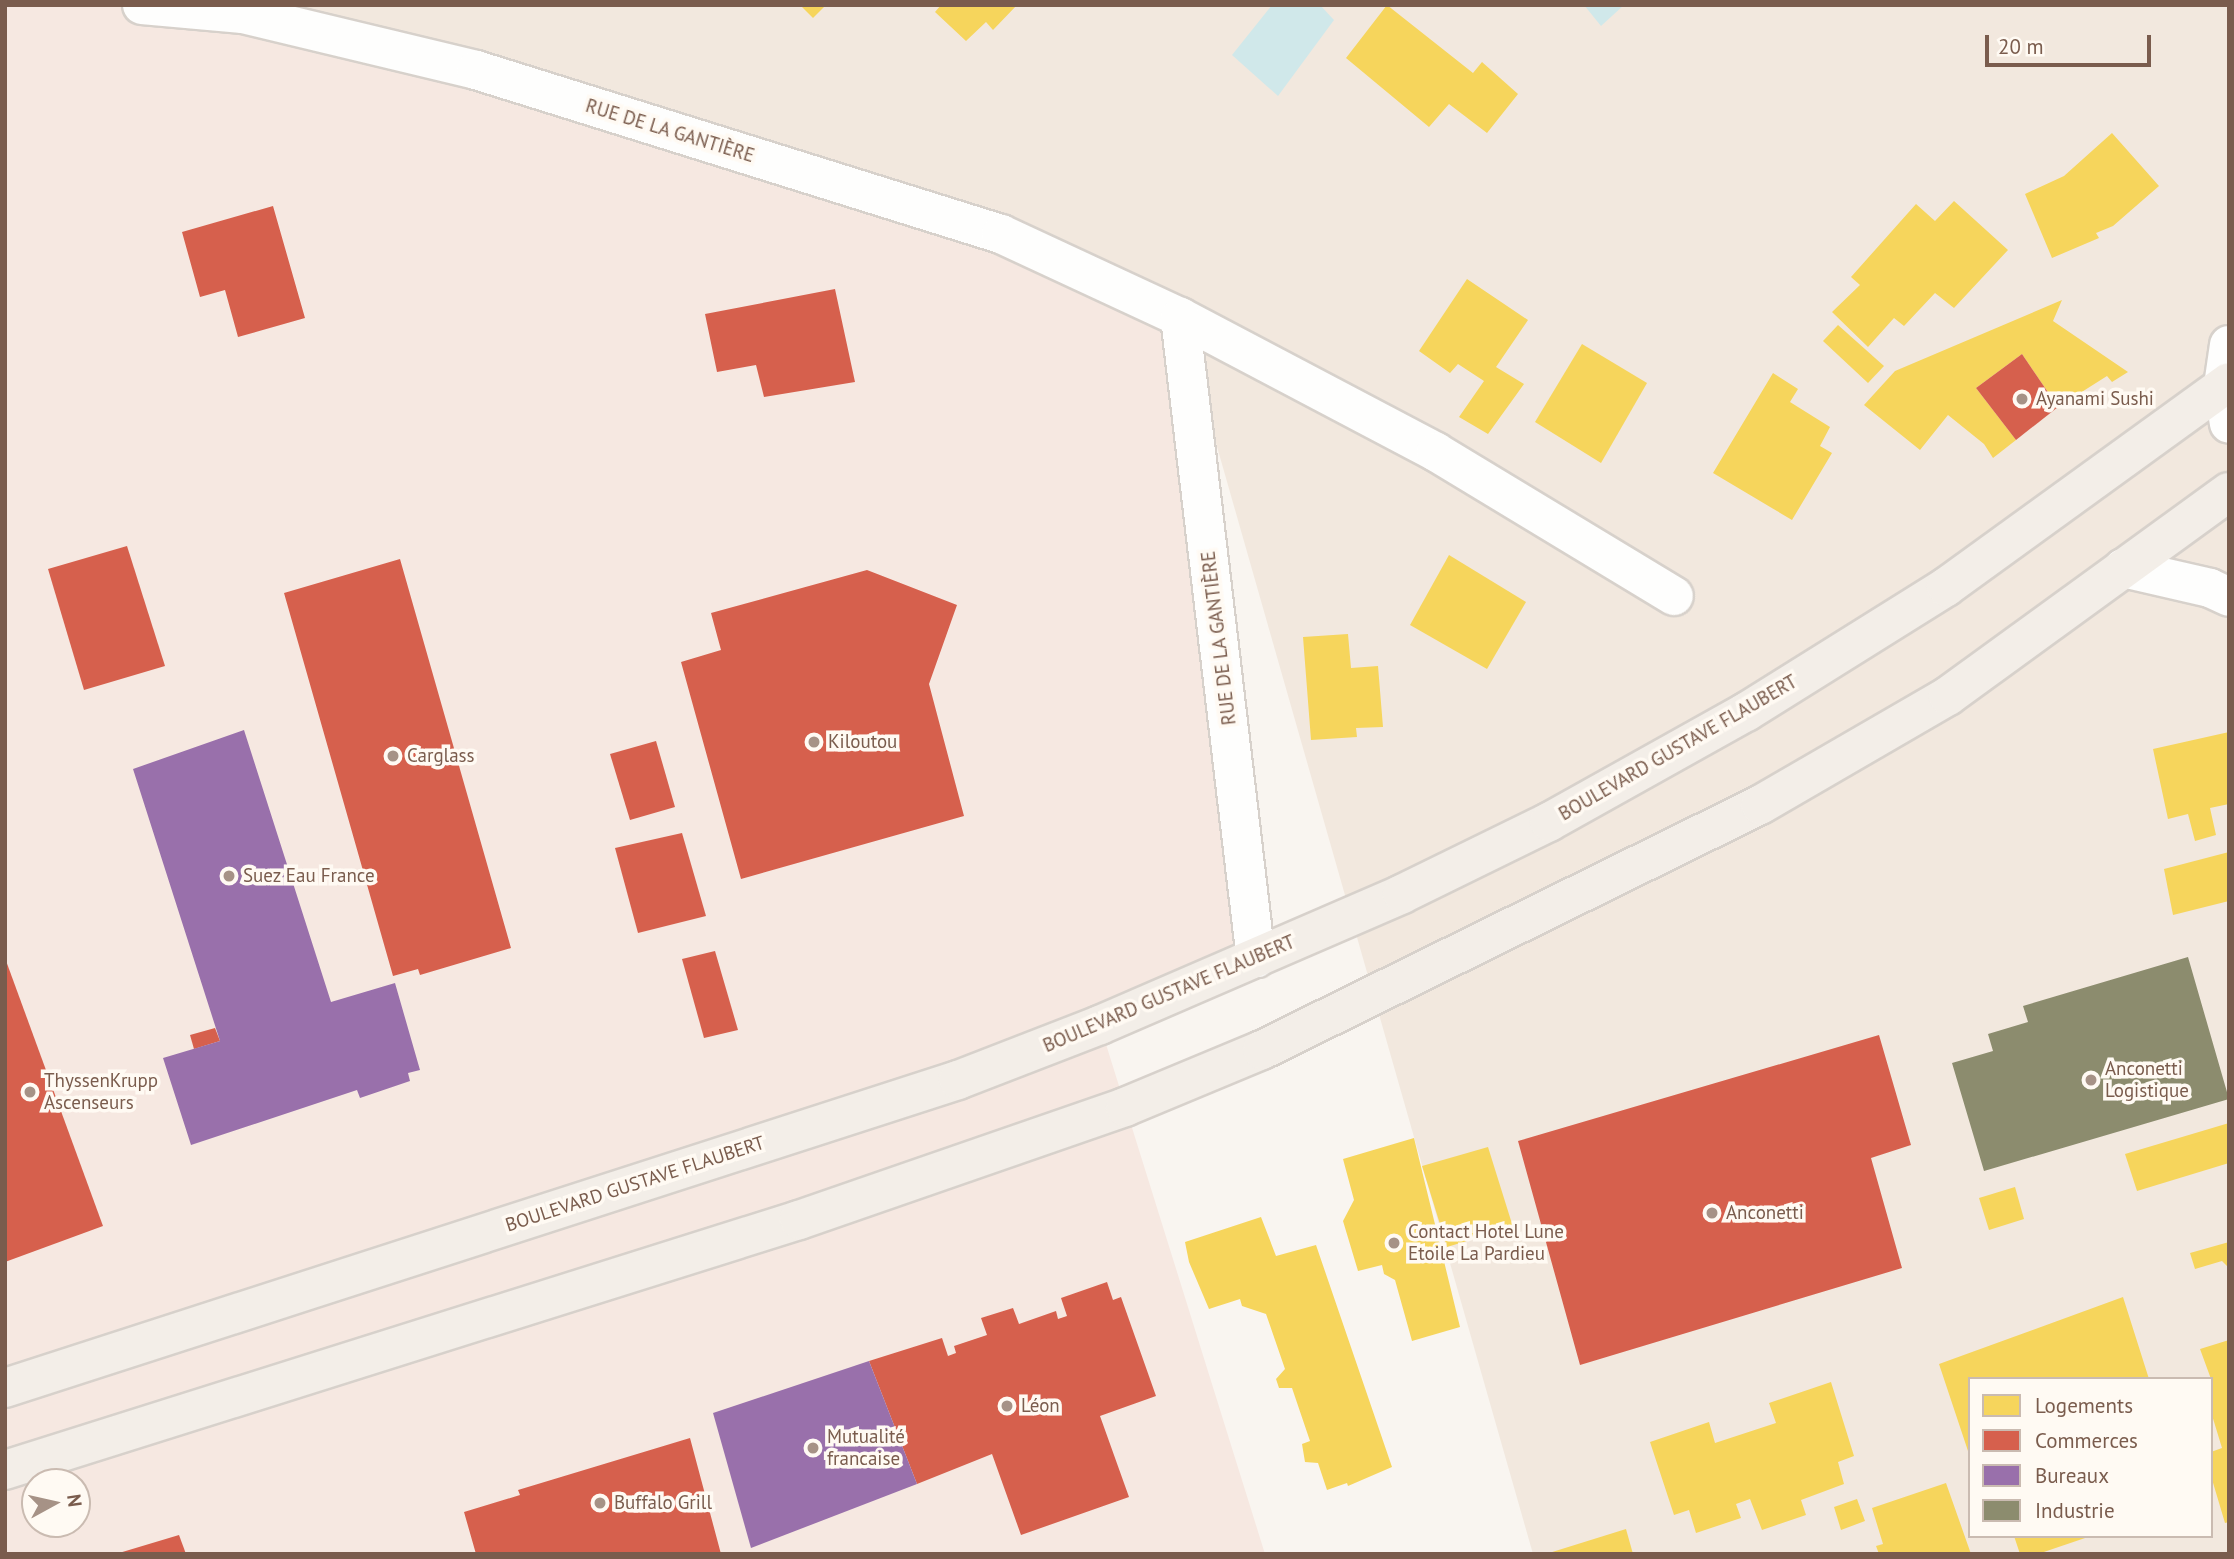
<!DOCTYPE html>
<html>
<head>
<meta charset="utf-8">
<style>
	body { margin:0 }
	#map { position:relative; width:2234px; height:1559px; overflow:hidden; background:#f9f5f0; font-family:"PT Sans",sans-serif }
	div>[style] { position:absolute }
	[style*='--x'] { left:calc(var(--x)*1px); top:calc(var(--y)*1px); width:calc(var(--w)*1px); rotate:calc(var(--a)*1deg) }
	.residential>* { inset:0; background:#f2e8de }
	.commercial>* { inset:0; background:#f6e8e1 }
	.water>* { inset:0; background:#d0e8ea }
	.homes>* { inset:0; background:#f6d55c }
	.shops>* { inset:0; background:#d6604d }
	.offices>* { inset:0; background:#9970ab }
	.industry>* { inset:0; background:#8c8c6e }
	.roads { filter:drop-shadow(2px 0 #d7d1cb) drop-shadow(-2px 0 #d7d1cb) drop-shadow(0 2px #d7d1cb) drop-shadow(0 -2px #d7d1cb) }
	.minor>* { height:38px; margin:-19px; padding:0 19px; transform-origin:19px; border-radius:19px; background:#fefefd }
	.primary>* { height:38px; margin:-19px; padding:0 19px; transform-origin:19px; border-radius:19px; background:#f3eee8 }
	.dots>* { width:19px; height:19px; translate:-50% -50%; box-sizing:border-box; border:4px solid #fffaf3; border-radius:50% }
	span { translate:-50% -50%; white-space:nowrap; text-align:center; line-height:1.15; -webkit-text-stroke:7px #fffaf3; paint-order:stroke }
	.street-label { font-size:19px; color:#7a5c4d }
	.poi-label { font-size:19px; color:#7a5c4d }
	.left { translate:0 -50%; text-align:left }
	.frame { position:absolute; inset:0; border:7px solid #7a5c4d; pointer-events:none }
	.legend { position:absolute; left:1968px; top:1377px; width:245px; height:161px; box-sizing:border-box; background:#fffaf3; border:2px solid #cabbb1; margin:0; padding:9px 12px; list-style:none; font-size:21px; color:#7a5c4d }
	.legend li { display:flex; align-items:center; gap:14px; height:35px }
	.legend b { width:35px; border:2px solid #cabbb1 }
	.north { position:absolute; left:21px; top:1468px; width:70px; height:70px; box-sizing:border-box; background:#fffaf3; border:2px solid #cabbb1; border-radius:50%; rotate:82deg; font-size:19px; font-weight:700; line-height:28px; text-align:center; color:#7a5c4d }
	.north::after { content:''; display:block; margin:auto; width:24px; height:32px; background:#a69286; clip-path:polygon(50% 0,100% 100%,50% 72%,0 100%) }
	.scale { position:absolute; left:1985px; top:35px; width:166px; height:32px; box-sizing:border-box; border:4px solid #7a5c4d; border-top:0; padding-left:9px; font-size:21px; line-height:24px; white-space:nowrap; color:#7a5c4d; -webkit-text-stroke:5px #fffaf3; paint-order:stroke }
</style>
</head>
<body>
<div id="map">
	<div class="residential">
		<i style="clip-path:polygon(evenodd,142px 5px,2229px 5px,2229px 1554px,1533px 1554px,1180px 317px,142px 5px,1970px 1379px,2211px 1379px,2211px 1536px,1970px 1536px,1970px 1379px)"></i>
	</div>
	<div class="commercial">
		<i style="clip-path:polygon(evenodd,5px 5px,142px 5px,476px 70px,1180px 317px,1256px 959px,1100px 1025px,1265px 1554px,5px 1554px,5px 5px,35px 1482px,77px 1482px,77px 1524px,35px 1524px,35px 1482px)"></i>
	</div>
	<div class="water">
		<i style="clip-path:polygon(1272px 5px,1320px 5px,1334px 20px,1278px 96px,1232px 55px)"></i>
		<i style="clip-path:polygon(1584px 5px,1624px 5px,1601px 26px)"></i>
	</div>
	<div class="homes">
		<i style="clip-path:polygon(800px 5px,826px 5px,813px 18px)"></i>
		<i style="clip-path:polygon(941px 5px,1017px 5px,993px 30px,986px 22px,966px 41px,935px 12px)"></i>
		<i style="clip-path:polygon(1387px 5px,1473px 73px,1482px 62px,1518px 94px,1487px 133px,1449px 104px,1429px 127px,1346px 58px)"></i>
		<i style="clip-path:polygon(2112px 133px,2159px 186px,2113px 226px,2096px 233px,2099px 238px,2052px 258px,2025px 194px,2064px 176px)"></i>
		<i style="clip-path:polygon(1954px 201px,2008px 250px,1954px 308px,1935px 293px,1904px 326px,1894px 318px,1868px 347px,1832px 312px,1860px 285px,1851px 277px,1916px 204px,1935px 221px)"></i>
		<i style="clip-path:polygon(1467px 279px,1528px 320px,1496px 367px,1524px 384px,1488px 434px,1459px 417px,1484px 381px,1458px 364px,1450px 373px,1419px 351px)"></i>
		<i style="clip-path:polygon(2062px 300px,2053px 321px,2128px 372px,2112px 382px,2107px 376px,2058px 407px,2022px 354px,1976px 388px,2016px 440px,1993px 458px,1984px 444px,1948px 415px,1920px 450px,1864px 405px,1895px 371px)"></i>
		<i style="clip-path:polygon(1838px 325px,1884px 366px,1868px 383px,1823px 341px)"></i>
		<i style="clip-path:polygon(1582px 344px,1647px 383px,1601px 463px,1535px 422px)"></i>
		<i style="clip-path:polygon(1773px 373px,1798px 389px,1790px 402px,1830px 427px,1820px 446px,1832px 453px,1792px 520px,1713px 473px)"></i>
		<i style="clip-path:polygon(1449px 555px,1526px 602px,1487px 669px,1410px 625px)"></i>
		<i style="clip-path:polygon(1348px 634px,1351px 668px,1378px 666px,1383px 727px,1356px 728px,1357px 737px,1311px 740px,1303px 637px)"></i>
		<i style="clip-path:polygon(2229px 732px,2229px 804px,2210px 808px,2216px 835px,2195px 841px,2188px 814px,2168px 819px,2153px 749px)"></i>
		<i style="clip-path:polygon(2229px 852px,2229px 901px,2173px 915px,2164px 869px)"></i>
		<i style="clip-path:polygon(2229px 1123px,2229px 1163px,2137px 1191px,2125px 1154px)"></i>
		<i style="clip-path:polygon(1414px 1138px,1460px 1327px,1412px 1341px,1395px 1280px,1384px 1274px,1382px 1265px,1358px 1271px,1343px 1221px,1354px 1200px,1343px 1159px)"></i>
		<i style="clip-path:polygon(1488px 1147px,1513px 1227px,1447px 1247px,1422px 1166px)"></i>
		<i style="clip-path:polygon(2015px 1187px,2024px 1219px,1989px 1230px,1979px 1198px)"></i>
		<i style="clip-path:polygon(1261px 1217px,1276px 1256px,1316px 1245px,1392px 1467px,1348px 1486px,1347px 1483px,1327px 1490px,1318px 1463px,1305px 1462px,1302px 1444px,1310px 1441px,1292px 1388px,1279px 1388px,1276px 1379px,1285px 1369px,1266px 1314px,1242px 1306px,1240px 1299px,1209px 1309px,1189px 1262px,1185px 1242px)"></i>
		<i style="clip-path:polygon(2229px 1242px,2229px 1268px,2222px 1261px,2195px 1269px,2190px 1253px)"></i>
		<i style="clip-path:polygon(2123px 1297px,2149px 1379px,1970px 1379px,1969px 1454px,1939px 1364px)"></i>
		<i style="clip-path:polygon(2229px 1340px,2229px 1522px,2225px 1523px,2211px 1476px,2211px 1452px,2222px 1448px,2211px 1412px,2211px 1379px,2200px 1349px)"></i>
		<i style="clip-path:polygon(1831px 1382px,1854px 1456px,1838px 1462px,1844px 1484px,1801px 1500px,1806px 1515px,1762px 1530px,1750px 1499px,1736px 1504px,1741px 1518px,1696px 1533px,1689px 1510px,1674px 1515px,1650px 1442px,1709px 1422px,1715px 1443px,1776px 1423px,1769px 1403px)"></i>
		<i style="clip-path:polygon(1946px 1483px,1971px 1554px,1879px 1554px,1876px 1546px,1883px 1544px,1872px 1508px)"></i>
		<i style="clip-path:polygon(1857px 1499px,1865px 1521px,1841px 1530px,1834px 1507px)"></i>
		<i style="clip-path:polygon(1626px 1529px,1633px 1554px,1550px 1554px,1549px 1553px)"></i>
		<i style="clip-path:polygon(2014px 1536px,2088px 1536px,2088px 1537px,2038px 1554px,2020px 1554px)"></i>
	</div>
	<div class="shops">
		<i style="clip-path:polygon(273px 206px,305px 318px,238px 337px,225px 290px,200px 297px,182px 232px)"></i>
		<i style="clip-path:polygon(835px 289px,855px 382px,764px 397px,756px 365px,717px 372px,705px 314px)"></i>
		<i style="clip-path:polygon(2022px 354px,2058px 407px,2016px 440px,1976px 388px)"></i>
		<i style="clip-path:polygon(127px 546px,165px 666px,84px 690px,48px 569px)"></i>
		<i style="clip-path:polygon(400px 559px,511px 948px,420px 975px,418px 969px,393px 976px,284px 593px)"></i>
		<i style="clip-path:polygon(867px 570px,957px 605px,929px 684px,964px 816px,741px 879px,681px 662px,721px 650px,711px 613px)"></i>
		<i style="clip-path:polygon(656px 741px,675px 807px,630px 820px,610px 754px)"></i>
		<i style="clip-path:polygon(682px 833px,706px 916px,638px 933px,615px 848px)"></i>
		<i style="clip-path:polygon(715px 951px,738px 1030px,704px 1038px,682px 959px)"></i>
		<i style="clip-path:polygon(5px 958px,103px 1226px,5px 1262px)"></i>
		<i style="clip-path:polygon(215px 1028px,220px 1041px,194px 1049px,190px 1035px)"></i>
		<i style="clip-path:polygon(1879px 1035px,1911px 1145px,1871px 1158px,1902px 1268px,1580px 1365px,1518px 1141px)"></i>
		<i style="clip-path:polygon(1107px 1282px,1113px 1300px,1121px 1297px,1156px 1396px,1100px 1416px,1129px 1497px,1021px 1535px,992px 1454px,917px 1484px,869px 1361px,942px 1338px,948px 1356px,956px 1353px,954px 1346px,987px 1335px,981px 1318px,1013px 1308px,1019px 1324px,1056px 1311px,1058px 1319px,1067px 1316px,1061px 1298px)"></i>
		<i style="clip-path:polygon(690px 1438px,721px 1554px,476px 1554px,464px 1512px,520px 1495px,518px 1490px)"></i>
		<i style="clip-path:polygon(179px 1535px,186px 1554px,119px 1554px,119px 1553px)"></i>
	</div>
	<div class="offices">
		<i style="clip-path:polygon(244px 730px,331px 1002px,395px 983px,420px 1070px,408px 1073px,410px 1081px,360px 1098px,357px 1090px,191px 1145px,163px 1058px,220px 1041px,133px 769px)"></i>
		<i style="clip-path:polygon(869px 1361px,917px 1484px,751px 1548px,713px 1413px)"></i>
	</div>
	<div class="industry">
		<i style="clip-path:polygon(2188px 957px,2229px 1099px,1984px 1171px,1952px 1063px,1993px 1051px,1988px 1034px,2028px 1022px,2023px 1006px)"></i>
	</div>
	<div class="roads">
		<div class="minor">
			<i style="--x:142;--y:5;--w:101;--a:5.1"></i>
			<i style="--x:243;--y:14;--w:240;--a:13.5"></i>
			<i style="--x:476;--y:70;--w:550;--a:17.35"></i>
			<i style="--x:1001;--y:234;--w:197;--a:24.9"></i>
			<i style="--x:1180;--y:317;--w:289;--a:27.8"></i>
			<i style="--x:1436;--y:452;--w:278;--a:31.2"></i>
			<i style="--x:1180;--y:317;--w:646;--a:83.25"></i>
			<i style="--x:2229;--y:345;--w:41;--a:98.3"></i>
			<i style="--x:2223;--y:386;--w:38;--a:81"></i>
			<i style="--x:2123;--y:568;--w:89;--a:12.9"></i>
			<i style="--x:2210;--y:588;--w:21;--a:25"></i>
		</div>
		<div class="primary">
			<i style="--x:5;--y:1388;--w:1002;--a:-17.91"></i>
			<i style="--x:958;--y:1080;--w:152;--a:-21.2"></i>
			<i style="--x:1100;--y:1025;--w:329;--a:-23.4"></i>
			<i style="--x:1402;--y:894;--w:164;--a:-26.1"></i>
			<i style="--x:1549;--y:822;--w:226;--a:-29.2"></i>
			<i style="--x:1746;--y:712;--w:236;--a:-32"></i>
			<i style="--x:1946;--y:587;--w:349;--a:-35.9"></i>
			<i style="--x:5;--y:1470;--w:832;--a:-17.48"></i>
			<i style="--x:799;--y:1220;--w:345;--a:-19.1"></i>
			<i style="--x:1125;--y:1107;--w:148;--a:-22.6"></i>
			<i style="--x:1262;--y:1050;--w:555;--a:-26.2"></i>
			<i style="--x:1760;--y:805;--w:217;--a:-30.1"></i>
			<i style="--x:1948;--y:696;--w:347;--a:-36"></i>
		</div>
	</div>
	<div class="dots">
		<i style="left:2022px;top:399px;background:#a69286"></i>
		<i style="left:814px;top:742px;background:#a69286"></i>
		<i style="left:393px;top:756px;background:#a69286"></i>
		<i style="left:229px;top:876px;background:#a69286"></i>
		<i style="left:2091px;top:1080px;background:#a69286"></i>
		<i style="left:30px;top:1092px;background:#a69286"></i>
		<i style="left:1712px;top:1213px;background:#a69286"></i>
		<i style="left:1394px;top:1243px;background:#a69286"></i>
		<i style="left:1007px;top:1406px;background:#a69286"></i>
		<i style="left:813px;top:1448px;background:#a69286"></i>
		<i style="left:600px;top:1503px;background:#a69286"></i>
	</div>
	<div class="street-label">
		<span style="left:670px;top:131px;rotate:17deg">RUE DE LA GANTIÈRE</span>
		<span style="left:1219px;top:638px;rotate:-97deg">RUE DE LA GANTIÈRE</span>
		<span style="left:1678px;top:748px;rotate:-30deg">BOULEVARD GUSTAVE FLAUBERT</span>
		<span style="left:1169px;top:994px;rotate:-23deg">BOULEVARD GUSTAVE FLAUBERT</span>
		<span style="left:635px;top:1184px;rotate:-18deg">BOULEVARD GUSTAVE FLAUBERT</span>
	</div>
	<div class="poi-label">
		<span class="left" style="left:2036px;top:399px">Ayanami Sushi</span>
		<span class="left" style="left:828px;top:742px">Kiloutou</span>
		<span class="left" style="left:407px;top:756px">Carglass</span>
		<span class="left" style="left:243px;top:876px">Suez Eau France</span>
		<span class="left" style="left:2105px;top:1080px">Anconetti<br>Logistique</span>
		<span class="left" style="left:44px;top:1092px">ThyssenKrupp<br>Ascenseurs</span>
		<span class="left" style="left:1726px;top:1213px">Anconetti</span>
		<span class="left" style="left:1408px;top:1243px">Contact Hotel Lune<br>Etoile La Pardieu</span>
		<span class="left" style="left:1021px;top:1406px">Léon</span>
		<span class="left" style="left:827px;top:1448px">Mutualité<br>francaise</span>
		<span class="left" style="left:614px;top:1503px">Buffalo Grill</span>
	</div>
	<div class="frame"></div>
	<ul class="legend">
	<li><b style="height:19px;background:#f6d55c"></b>Logements</li>
	<li><b style="height:19px;background:#d6604d"></b>Commerces</li>
	<li><b style="height:19px;background:#9970ab"></b>Bureaux</li>
	<li><b style="height:19px;background:#8c8c6e"></b>Industrie</li>
	</ul>
	<div class="north">N</div>
	<div class="scale">20 m</div>
</div>
</body>
</html>
